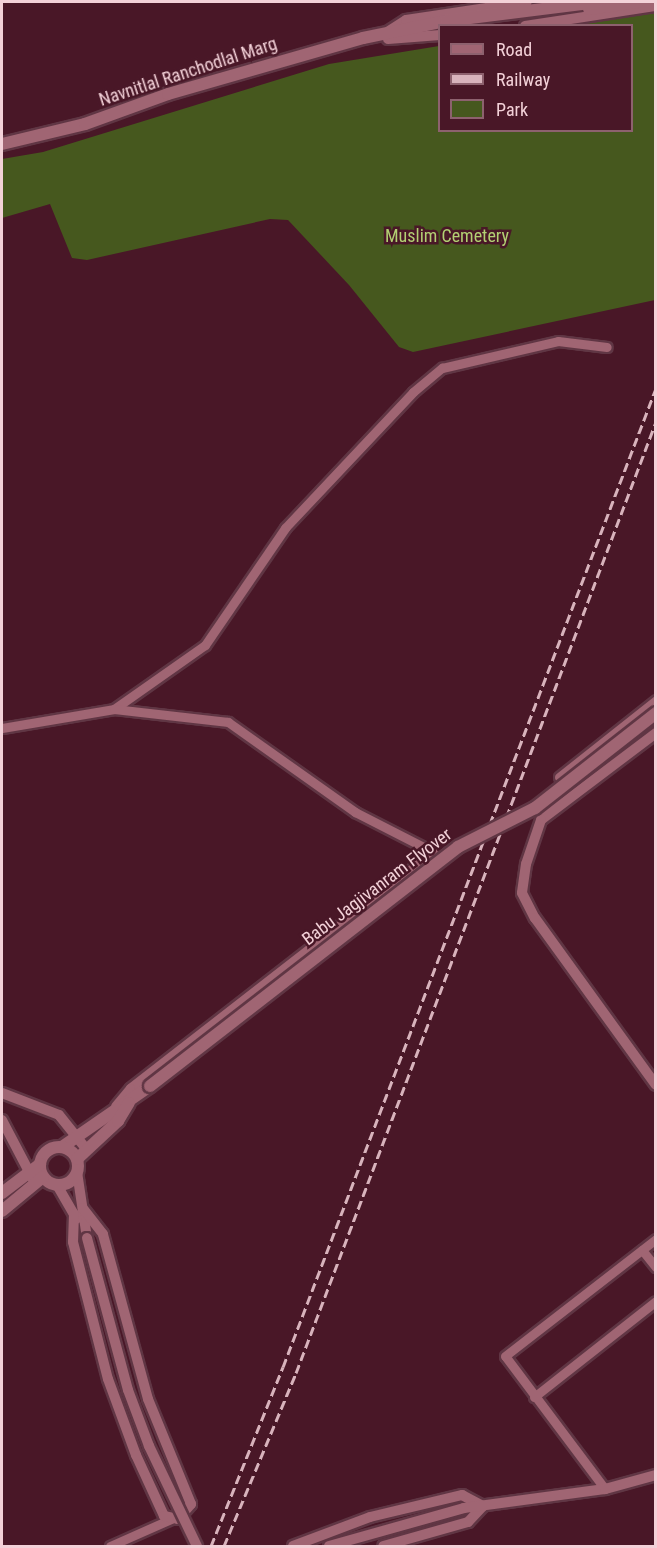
<!DOCTYPE html>
<html>
<head>
<meta charset="utf-8">
<style>
	body { margin:0 }
	#map { position:relative; width:657px; height:1548px; overflow:hidden; background:#491727; font-family:"Roboto Condensed",sans-serif }
	div>[style] { position:absolute }
	[style*='--x'] { left:calc(var(--x)*1px); top:calc(var(--y)*1px); width:calc(var(--w)*1px); rotate:calc(var(--a)*1deg) }
	.green>* { inset:0; background:#46581e }
	.roads { filter:drop-shadow(2px 0 #603644) drop-shadow(-2px 0 #603644) drop-shadow(0 2px #603644) drop-shadow(0 -2px #603644) }
	.minor>* { height:9px; margin:-4.5px; padding:0 4.5px; transform-origin:4.5px; border-radius:4.5px; background:#a06573 }
	.tertiary>* { height:10px; margin:-5px; padding:0 5px; transform-origin:5px; border-radius:5px; background:#a06573 }
	.secondary>* { height:12px; margin:-6px; padding:0 6px; transform-origin:6px; border-radius:6px; background:#a06573 }
	.secondary>.ring { margin:-6px; padding:0; box-sizing:content-box; background:none; border:12px solid #a06573; border-radius:50% }
	.rail>* { height:3px; margin-top:-1.5px; transform-origin:0; background:repeating-linear-gradient(90deg,#d8b3bc 0 9px,transparent 0 13.5px) }
	.bridges { filter:drop-shadow(2px 0 #603644) drop-shadow(-2px 0 #603644) drop-shadow(0 2px #603644) drop-shadow(0 -2px #603644) }
	.tertiary-bridge>* { height:10px; margin:-5px; padding:0 5px; transform-origin:5px; border-radius:5px; background:#a06573 }
	.secondary-bridge>* { height:12px; margin:-6px; padding:0 6px; transform-origin:6px; border-radius:6px; background:#a06573 }
	span { translate:-50% -50%; white-space:nowrap; text-align:center; line-height:1.15; -webkit-text-stroke:5px #491727; paint-order:stroke }
	.street-label { font-size:18px; color:#f3d1d8 }
	.park-label { font-size:18px; color:#b2d073 }
	.frame { position:absolute; inset:0; border:3px solid #f3d1d8; pointer-events:none }
	.legend { position:absolute; left:438px; top:24px; width:195px; height:108px; box-sizing:border-box; background:#491727; border:2px solid #8d616e; margin:0; padding:8px 10px; list-style:none; font-size:18px; color:#f3d1d8 }
	.legend li { display:flex; align-items:center; gap:12px; height:30px }
	.legend b { width:30px; border:2px solid #8d616e }
</style>
</head>
<body>
<div id="map">
	<div class="green">
		<i style="clip-path:polygon(655px 5px,655px 300px,413px 352px,399px 347px,349px 285px,288px 220px,270px 219px,87px 260px,72px 258px,50px 204px,2px 218px,2px 159px,43px 152px,329px 64px,439px 46px,440px 130px,632px 130px,632px 26px,545px 25px)"></i>
	</div>
	<div class="roads">
		<div class="minor">
			<i style="--x:114;--y:709;--w:111;--a:-35.1"></i>
			<i style="--x:205;--y:645;--w:142;--a:-55.6"></i>
			<i style="--x:285;--y:528;--w:187;--a:-46.7"></i>
			<i style="--x:413;--y:392;--w:38;--a:-40"></i>
			<i style="--x:442;--y:368;--w:119;--a:-13.1"></i>
			<i style="--x:558;--y:341;--w:49;--a:7"></i>
			<i style="--x:2;--y:728;--w:114;--a:-9.6"></i>
			<i style="--x:114;--y:709;--w:115;--a:6.5"></i>
			<i style="--x:228;--y:722;--w:156;--a:35.3"></i>
			<i style="--x:355;--y:812;--w:88;--a:27.1"></i>
			<i style="--x:433;--y:852;--w:384;--a:142.1"></i>
			<i style="--x:130;--y:1088;--w:23;--a:130"></i>
			<i style="--x:559;--y:777;--w:124;--a:-38.4"></i>
			<i style="--x:642;--y:1250;--w:22;--a:51"></i>
			<i style="--x:534;--y:1397;--w:155;--a:-38.2"></i>
			<i style="--x:605;--y:1489;--w:166;--a:-126.9"></i>
			<i style="--x:505;--y:1356;--w:191;--a:-37.8"></i>
			<i style="--x:110;--y:1546;--w:67;--a:-23.9"></i>
		</div>
		<div class="tertiary">
			<i style="--x:525;--y:26;--w:133;--a:-8.7"></i>
			<i style="--x:389;--y:31;--w:20;--a:-33"></i>
			<i style="--x:406;--y:20;--w:122;--a:-8.5"></i>
			<i style="--x:388;--y:39;--w:52;--a:-4.4"></i>
			<i style="--x:656;--y:733;--w:144;--a:142.9"></i>
			<i style="--x:541;--y:820;--w:46;--a:108.8"></i>
			<i style="--x:526;--y:864;--w:29;--a:98"></i>
			<i style="--x:522;--y:893;--w:28;--a:63"></i>
			<i style="--x:535;--y:918;--w:206;--a:54.1"></i>
			<i style="--x:2;--y:1093;--w:61;--a:21.1"></i>
			<i style="--x:59;--y:1115;--w:45;--a:51.3"></i>
			<i style="--x:2;--y:1120;--w:71;--a:62.4"></i>
			<i style="--x:77;--y:1172;--w:67;--a:81.4"></i>
			<i style="--x:57;--y:1185;--w:39;--a:60"></i>
			<i style="--x:74;--y:1214;--w:28;--a:92"></i>
			<i style="--x:73;--y:1242;--w:141;--a:75.7"></i>
			<i style="--x:108;--y:1379;--w:81;--a:69.8"></i>
			<i style="--x:136;--y:1455;--w:67;--a:65.3"></i>
			<i style="--x:164;--y:1516;--w:14;--a:12"></i>
			<i style="--x:178;--y:1519;--w:20;--a:-49"></i>
			<i style="--x:191;--y:1504;--w:113;--a:-112.3"></i>
			<i style="--x:148;--y:1399;--w:171;--a:-105.3"></i>
			<i style="--x:103;--y:1234;--w:33;--a:-128"></i>
			<i style="--x:293;--y:1546;--w:82;--a:-20.6"></i>
			<i style="--x:370;--y:1517;--w:95;--a:-13.4"></i>
			<i style="--x:462;--y:1495;--w:24;--a:28"></i>
			<i style="--x:483;--y:1506;--w:22;--a:133"></i>
			<i style="--x:468;--y:1522;--w:88;--a:164.2"></i>
			<i style="--x:329;--y:1546;--w:140;--a:-15.7"></i>
			<i style="--x:464;--y:1508;--w:142;--a:-7.7"></i>
			<i style="--x:605;--y:1489;--w:53;--a:-15.4"></i>
		</div>
		<div class="secondary">
			<i style="--x:589;--y:9;--w:49;--a:-8.1"></i>
			<i style="--x:2;--y:144;--w:85;--a:-13.5"></i>
			<i style="--x:85;--y:124;--w:88;--a:-19.9"></i>
			<i style="--x:168;--y:94;--w:203;--a:-16"></i>
			<i style="--x:363;--y:38;--w:85;--a:-11.6"></i>
			<i style="--x:446;--y:21;--w:153;--a:-7.1"></i>
			<i style="--x:62;--y:1147;--w:107;--a:-34.7"></i>
			<i class="ring" style="left:40px;top:1147px;width:26px;height:26px"></i>
			<i style="--x:77;--y:1159;--w:56;--a:-42.8"></i>
			<i style="--x:118;--y:1121;--w:21;--a:-59"></i>
			<i style="--x:2;--y:1193;--w:48;--a:-37.3"></i>
			<i style="--x:2;--y:1211;--w:53;--a:-39.7"></i>
		</div>
	</div>
	<div class="rail">
		<i style="--x:211;--y:1546;--w:193;--a:-68.1"></i>
		<i style="--x:283;--y:1367;--w:1048;--a:-69.14"></i>
		<i style="--x:224;--y:1546;--w:187;--a:-67.4"></i>
		<i style="--x:296;--y:1373;--w:1017;--a:-69.27"></i>
	</div>
	<div class="bridges">
		<div class="tertiary-bridge">
			<i style="--x:87;--y:1238;--w:157;--a:74.9"></i>
			<i style="--x:128;--y:1390;--w:60;--a:69.4"></i>
			<i style="--x:149;--y:1446;--w:111;--a:64.4"></i>
		</div>
		<div class="secondary-bridge">
			<i style="--x:150;--y:1086;--w:390;--a:-37.8"></i>
			<i style="--x:458;--y:847;--w:86;--a:-26.9"></i>
			<i style="--x:535;--y:808;--w:154;--a:-38.1"></i>
		</div>
	</div>
	<div class="street-label">
		<span style="left:188px;top:72px;rotate:-18deg">Navnitlal Ranchodlal Marg</span>
		<span style="left:377px;top:887px;rotate:-37deg">Babu Jagjivanram Flyover</span>
	</div>
	<div class="park-label">
		<span style="left:447px;top:236px">Muslim Cemetery</span>
	</div>
	<div class="frame"></div>
	<ul class="legend">
	<li><b style="height:8px;background:#a06573"></b>Road</li>
	<li><b style="height:8px;background:#d8b3bc"></b>Railway</li>
	<li><b style="height:16px;background:#46581e"></b>Park</li>
	</ul>
</div>
</body>
</html>
